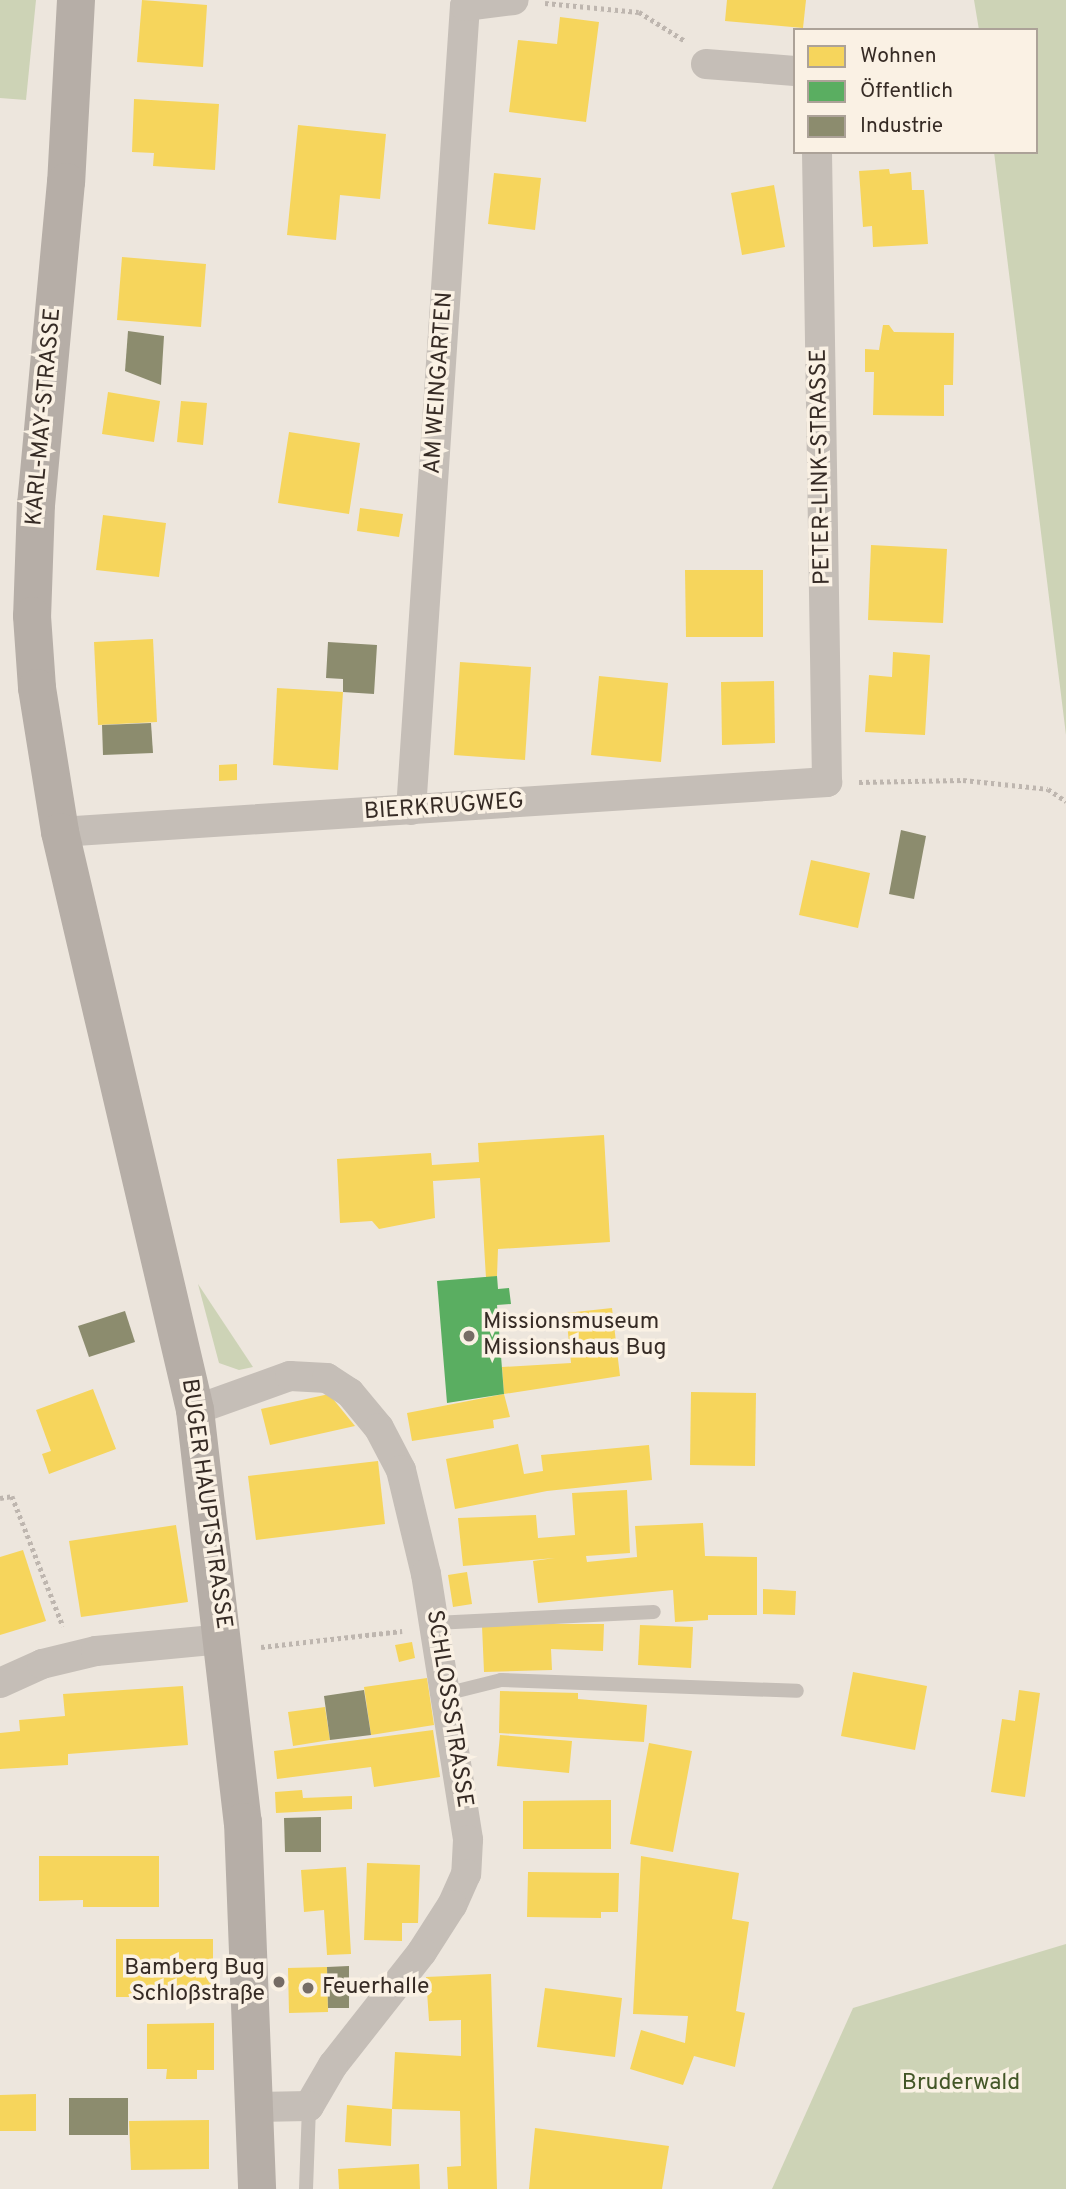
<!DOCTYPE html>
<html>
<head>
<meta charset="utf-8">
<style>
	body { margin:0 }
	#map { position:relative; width:1066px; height:2189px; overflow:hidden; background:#ede6dd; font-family:Overpass,sans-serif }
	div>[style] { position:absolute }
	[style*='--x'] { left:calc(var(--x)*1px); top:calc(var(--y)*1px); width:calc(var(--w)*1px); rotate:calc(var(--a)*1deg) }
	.green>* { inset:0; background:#cdd3b6 }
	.homes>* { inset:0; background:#f6d55c }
	.public>* { inset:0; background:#5aae61 }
	.industry>* { inset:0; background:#8c8c6e }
	.path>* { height:4.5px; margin-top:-2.25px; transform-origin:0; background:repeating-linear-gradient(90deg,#beb6af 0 3.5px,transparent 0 7px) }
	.lane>* { height:14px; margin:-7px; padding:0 7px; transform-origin:7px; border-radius:7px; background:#c5beb7 }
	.street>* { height:30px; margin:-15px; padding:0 15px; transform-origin:15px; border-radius:15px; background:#c5beb7 }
	.secondary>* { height:38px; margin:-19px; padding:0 19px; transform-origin:19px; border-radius:19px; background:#b6aea7 }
	.dots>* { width:19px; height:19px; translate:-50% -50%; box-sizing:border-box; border:4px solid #faf1e4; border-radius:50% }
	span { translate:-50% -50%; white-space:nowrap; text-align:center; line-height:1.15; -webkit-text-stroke:7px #faf1e4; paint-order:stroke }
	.street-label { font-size:23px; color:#362b25 }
	.poi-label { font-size:23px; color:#362b25 }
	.left { translate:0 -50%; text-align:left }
	.right { translate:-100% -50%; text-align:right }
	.park-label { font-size:23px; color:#435627 }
	.legend { position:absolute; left:793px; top:28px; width:245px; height:126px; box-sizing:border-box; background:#faf1e4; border:2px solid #aca298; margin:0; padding:9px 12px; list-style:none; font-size:21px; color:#362b25 }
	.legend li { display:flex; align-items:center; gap:14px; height:35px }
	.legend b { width:35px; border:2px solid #aca298 }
</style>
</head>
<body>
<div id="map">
	<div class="green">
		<i style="clip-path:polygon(0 0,36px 0,26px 100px,0 98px)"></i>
		<i style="clip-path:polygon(974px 0,1066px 0,1066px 735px,994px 152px,1036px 152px,1036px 30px,979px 30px)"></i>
		<i style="clip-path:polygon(198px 1284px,253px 1367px,239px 1370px,219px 1363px)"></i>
		<i style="clip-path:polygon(1066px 1944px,1066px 2189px,772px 2189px,853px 2008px)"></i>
	</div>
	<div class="homes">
		<i style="clip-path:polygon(142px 0,207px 5px,203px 67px,137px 62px)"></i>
		<i style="clip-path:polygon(727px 0,806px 0,803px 28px,725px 21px)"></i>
		<i style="clip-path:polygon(560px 17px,599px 22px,586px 122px,509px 112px,518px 40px,557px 44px)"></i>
		<i style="clip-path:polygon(134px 99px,219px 104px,215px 170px,153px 166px,154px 153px,132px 152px)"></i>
		<i style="clip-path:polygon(298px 125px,386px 134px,380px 199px,340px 195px,336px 240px,287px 235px)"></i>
		<i style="clip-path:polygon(889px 169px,890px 174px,911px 172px,912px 190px,924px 190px,928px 244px,873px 247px,872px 226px,863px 227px,859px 171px)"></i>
		<i style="clip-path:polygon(494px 173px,541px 178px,535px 230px,488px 224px)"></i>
		<i style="clip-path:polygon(774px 185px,785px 247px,742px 255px,731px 193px)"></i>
		<i style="clip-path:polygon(122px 257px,206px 264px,201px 327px,117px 320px)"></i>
		<i style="clip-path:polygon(883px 325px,889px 325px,894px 332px,954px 333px,953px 385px,944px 385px,944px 416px,873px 415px,874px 372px,865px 372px,865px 349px,879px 350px)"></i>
		<i style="clip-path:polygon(108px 392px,160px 401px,154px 442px,102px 434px)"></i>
		<i style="clip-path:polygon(181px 401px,207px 403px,203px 445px,177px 442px)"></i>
		<i style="clip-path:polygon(289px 432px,360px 443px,349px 514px,278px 503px)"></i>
		<i style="clip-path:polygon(360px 508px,403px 514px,399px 537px,357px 531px)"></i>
		<i style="clip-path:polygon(103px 515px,166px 523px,159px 577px,96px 570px)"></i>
		<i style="clip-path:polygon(871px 545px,947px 549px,943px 623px,868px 620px)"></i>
		<i style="clip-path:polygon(685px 570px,763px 570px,763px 637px,686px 637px)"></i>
		<i style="clip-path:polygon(153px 639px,157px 722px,98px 725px,94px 642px)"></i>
		<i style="clip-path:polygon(893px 652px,930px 655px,925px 735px,865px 732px,869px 675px,892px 677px)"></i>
		<i style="clip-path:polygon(460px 662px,531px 667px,525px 760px,454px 755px)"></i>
		<i style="clip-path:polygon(599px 676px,668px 683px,661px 762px,591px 755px)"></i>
		<i style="clip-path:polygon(774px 681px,775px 743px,722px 745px,721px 682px)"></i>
		<i style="clip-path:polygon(277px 688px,343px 692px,338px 770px,273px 765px)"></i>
		<i style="clip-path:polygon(237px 764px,237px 780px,219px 781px,219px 765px)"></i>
		<i style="clip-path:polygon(811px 860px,870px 873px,858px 928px,799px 915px)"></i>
		<i style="clip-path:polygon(604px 1135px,610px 1242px,498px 1249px,497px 1276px,486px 1278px,480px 1178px,433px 1181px,435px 1218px,379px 1229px,372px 1221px,340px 1223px,337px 1159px,431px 1153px,432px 1165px,479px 1162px,478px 1143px)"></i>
		<i style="clip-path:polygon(612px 1308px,620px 1376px,504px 1394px,502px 1367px,571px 1363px,566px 1313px)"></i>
		<i style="clip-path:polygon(93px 1389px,116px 1449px,49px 1474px,42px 1454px,51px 1451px,36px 1410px)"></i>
		<i style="clip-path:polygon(691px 1392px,756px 1393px,755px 1466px,690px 1465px)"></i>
		<i style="clip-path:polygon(329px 1394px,355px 1426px,270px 1445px,261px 1409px)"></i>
		<i style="clip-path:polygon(504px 1394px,510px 1417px,493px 1420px,494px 1428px,412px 1441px,407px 1413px)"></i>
		<i style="clip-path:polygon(518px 1444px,524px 1474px,543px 1471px,541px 1455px,649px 1445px,652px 1480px,547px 1491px,455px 1509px,446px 1459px)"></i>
		<i style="clip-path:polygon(378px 1461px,385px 1524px,256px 1540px,248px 1476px)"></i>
		<i style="clip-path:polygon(627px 1490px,630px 1553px,586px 1556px,587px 1562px,637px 1557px,635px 1526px,703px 1523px,705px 1556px,757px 1557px,757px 1615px,708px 1615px,708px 1620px,675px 1622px,673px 1590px,538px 1603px,533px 1561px,555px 1558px,463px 1566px,458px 1518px,536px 1515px,538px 1538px,575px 1535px,572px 1493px)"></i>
		<i style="clip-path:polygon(176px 1525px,188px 1602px,81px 1617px,69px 1541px)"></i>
		<i style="clip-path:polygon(23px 1550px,46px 1621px,0 1635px,0 1557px)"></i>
		<i style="clip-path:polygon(467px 1572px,472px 1604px,453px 1607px,448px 1575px)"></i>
		<i style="clip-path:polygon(763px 1589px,796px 1591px,795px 1615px,763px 1614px)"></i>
		<i style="clip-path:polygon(550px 1624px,604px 1624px,603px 1651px,551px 1649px,552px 1670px,484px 1672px,482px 1626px)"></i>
		<i style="clip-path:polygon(640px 1625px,693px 1627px,691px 1668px,638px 1665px)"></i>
		<i style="clip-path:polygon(412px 1642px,415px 1658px,399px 1662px,395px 1645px)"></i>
		<i style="clip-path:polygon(853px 1672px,927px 1686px,915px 1750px,841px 1736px)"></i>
		<i style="clip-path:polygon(427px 1678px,434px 1725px,371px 1735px,364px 1687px)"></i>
		<i style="clip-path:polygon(183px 1686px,188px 1745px,68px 1754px,68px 1765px,0 1769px,0 1733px,20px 1731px,19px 1720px,65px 1716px,63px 1694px)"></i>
		<i style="clip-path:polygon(1019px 1690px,1040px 1693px,1025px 1797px,991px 1792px,1002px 1719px,1015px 1721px)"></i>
		<i style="clip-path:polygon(500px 1691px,578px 1693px,578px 1699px,647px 1705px,644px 1742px,499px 1733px)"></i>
		<i style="clip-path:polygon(325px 1707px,330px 1740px,293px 1746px,288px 1712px)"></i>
		<i style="clip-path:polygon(433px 1730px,440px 1777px,374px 1787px,371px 1767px,277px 1779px,274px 1751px)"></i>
		<i style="clip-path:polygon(500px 1735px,572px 1741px,569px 1773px,497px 1766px)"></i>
		<i style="clip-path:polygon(649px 1743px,692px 1751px,673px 1852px,630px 1844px)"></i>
		<i style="clip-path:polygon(302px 1790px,303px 1798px,352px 1796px,352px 1809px,276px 1813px,275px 1792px)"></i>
		<i style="clip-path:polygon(611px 1800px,611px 1849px,523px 1849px,523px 1801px)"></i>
		<i style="clip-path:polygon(39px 1856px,159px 1856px,159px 1907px,83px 1907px,83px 1900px,39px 1901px)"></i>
		<i style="clip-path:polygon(641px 1856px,739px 1873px,732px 1919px,749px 1922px,736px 2011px,745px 2013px,735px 2067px,694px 2056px,683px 2085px,630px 2069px,641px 2030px,685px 2043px,688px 2016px,633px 2014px)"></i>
		<i style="clip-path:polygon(367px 1863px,420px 1865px,418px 1923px,402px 1923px,402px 1941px,364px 1940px)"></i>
		<i style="clip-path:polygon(346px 1867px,351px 1954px,327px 1955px,324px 1910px,304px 1912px,301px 1870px)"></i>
		<i style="clip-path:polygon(528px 1872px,619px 1873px,618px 1912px,601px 1912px,601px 1918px,527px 1917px)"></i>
		<i style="clip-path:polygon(116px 1939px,213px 1939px,213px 1997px,116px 1997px)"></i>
		<i style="clip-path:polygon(327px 1967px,328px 2012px,289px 2013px,288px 1968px)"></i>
		<i style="clip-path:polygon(491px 1974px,497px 2189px,448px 2189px,447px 2167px,461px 2166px,460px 2111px,392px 2109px,395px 2052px,461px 2056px,461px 2020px,429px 2021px,426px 1977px)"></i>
		<i style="clip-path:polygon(545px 1988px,622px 1998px,615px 2057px,537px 2047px)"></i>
		<i style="clip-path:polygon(214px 2023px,214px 2070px,197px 2070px,197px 2079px,166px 2079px,167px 2069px,147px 2069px,147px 2024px)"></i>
		<i style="clip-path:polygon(36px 2094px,36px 2131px,0 2131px,0 2095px)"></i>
		<i style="clip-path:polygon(347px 2105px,392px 2109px,391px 2146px,345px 2142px)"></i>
		<i style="clip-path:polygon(209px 2120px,209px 2169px,131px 2170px,129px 2121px)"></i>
		<i style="clip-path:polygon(535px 2128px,669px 2146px,662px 2189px,529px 2189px)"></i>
		<i style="clip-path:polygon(419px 2164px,420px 2189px,339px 2189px,338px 2169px)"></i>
	</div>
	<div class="public">
		<i style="clip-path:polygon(497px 1276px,498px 1289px,509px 1288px,511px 1304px,497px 1305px,504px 1394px,447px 1403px,437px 1281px)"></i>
	</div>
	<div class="industry">
		<i style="clip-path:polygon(128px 331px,164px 336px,161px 385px,125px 371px)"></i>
		<i style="clip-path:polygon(328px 642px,377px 645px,374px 694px,343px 692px,343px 679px,326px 678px)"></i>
		<i style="clip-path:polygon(151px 723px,153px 753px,103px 755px,102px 725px)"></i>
		<i style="clip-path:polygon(901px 830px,926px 836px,914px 899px,889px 894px)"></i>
		<i style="clip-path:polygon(125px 1311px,135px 1342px,89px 1357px,78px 1326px)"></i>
		<i style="clip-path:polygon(364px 1690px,371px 1735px,330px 1740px,324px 1696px)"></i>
		<i style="clip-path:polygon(321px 1817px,321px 1852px,285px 1852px,284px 1818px)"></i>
		<i style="clip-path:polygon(349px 1966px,349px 2008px,328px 2008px,327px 1967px)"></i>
		<i style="clip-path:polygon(69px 2098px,128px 2098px,128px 2135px,69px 2135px)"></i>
	</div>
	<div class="path">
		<i style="--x:545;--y:3;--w:94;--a:5.5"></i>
		<i style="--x:639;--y:12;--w:54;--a:32.2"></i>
		<i style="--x:859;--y:782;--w:104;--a:-1.1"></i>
		<i style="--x:963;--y:780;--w:85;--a:6"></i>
		<i style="--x:1048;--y:789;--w:22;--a:34"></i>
		<i style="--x:0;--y:1498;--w:12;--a:-9"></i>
		<i style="--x:12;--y:1496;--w:140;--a:68.6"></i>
		<i style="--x:261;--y:1647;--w:142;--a:-6.5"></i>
	</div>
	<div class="lane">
		<i style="--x:435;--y:1623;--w:219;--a:-2.9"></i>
		<i style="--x:445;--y:1694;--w:58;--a:-14"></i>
		<i style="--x:501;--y:1680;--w:296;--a:2.1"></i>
		<i style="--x:306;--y:2189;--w:83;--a:-87.9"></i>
	</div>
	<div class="street">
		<i style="--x:706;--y:64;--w:89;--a:4.5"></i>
		<i style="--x:411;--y:810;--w:806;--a:-86.16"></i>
		<i style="--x:465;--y:6;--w:49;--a:-7"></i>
		<i style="--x:60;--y:832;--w:769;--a:-3.73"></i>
		<i style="--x:827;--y:782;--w:630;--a:-90.91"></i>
		<i style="--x:195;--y:1410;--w:101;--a:-19.7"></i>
		<i style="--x:290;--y:1376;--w:37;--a:3"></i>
		<i style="--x:327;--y:1378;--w:27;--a:33"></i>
		<i style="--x:350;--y:1393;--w:45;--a:50.4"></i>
		<i style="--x:379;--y:1428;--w:47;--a:62.4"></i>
		<i style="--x:401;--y:1470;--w:107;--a:76.5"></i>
		<i style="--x:426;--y:1574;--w:269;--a:81"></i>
		<i style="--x:468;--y:1840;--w:34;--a:93"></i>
		<i style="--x:466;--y:1874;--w:34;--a:114"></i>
		<i style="--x:452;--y:1905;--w:56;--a:122.6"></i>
		<i style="--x:422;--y:1952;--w:144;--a:128.2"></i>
		<i style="--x:333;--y:2065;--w:48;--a:120.3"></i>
		<i style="--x:309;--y:2106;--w:53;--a:178.9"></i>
		<i style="--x:0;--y:1683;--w:46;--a:-24.3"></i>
		<i style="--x:42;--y:1664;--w:56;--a:-13.5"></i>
		<i style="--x:96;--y:1651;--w:129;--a:-5.4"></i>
	</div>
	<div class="secondary">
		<i style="--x:76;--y:0;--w:182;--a:93.1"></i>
		<i style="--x:66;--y:182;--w:323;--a:95.3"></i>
		<i style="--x:36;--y:504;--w:112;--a:92"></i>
		<i style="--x:32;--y:616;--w:72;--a:86"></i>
		<i style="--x:37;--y:688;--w:146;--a:80.9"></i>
		<i style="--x:60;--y:832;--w:594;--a:76.85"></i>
		<i style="--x:195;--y:1410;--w:415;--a:83.4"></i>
		<i style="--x:243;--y:1822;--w:367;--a:87.8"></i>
	</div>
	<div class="dots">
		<i style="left:469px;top:1336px;background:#766c65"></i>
		<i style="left:279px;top:1982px;background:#766c65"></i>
		<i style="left:308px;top:1988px;background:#766c65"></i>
	</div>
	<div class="street-label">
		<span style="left:440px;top:383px;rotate:-86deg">AM WEINGARTEN</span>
		<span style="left:45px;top:417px;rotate:-85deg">KARL-MAY-STRASSE</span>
		<span style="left:822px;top:467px;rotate:-91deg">PETER-LINK-STRASSE</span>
		<span style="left:444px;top:808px;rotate:-4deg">BIERKRUGWEG</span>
		<span style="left:205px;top:1504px;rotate:82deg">BUGER HAUPTSTRASSE</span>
		<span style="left:448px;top:1709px;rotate:81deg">SCHLOSSSTRASSE</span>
	</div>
	<div class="poi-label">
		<span class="left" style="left:483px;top:1336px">Missionsmuseum<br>Missionshaus Bug</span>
		<span class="right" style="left:265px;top:1982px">Bamberg Bug<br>Schloßstraße</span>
		<span class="left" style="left:322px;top:1988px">Feuerhalle</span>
	</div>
	<div class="park-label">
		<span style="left:961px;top:2084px">Bruderwald</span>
	</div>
	<ul class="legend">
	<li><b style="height:19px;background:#f6d55c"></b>Wohnen</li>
	<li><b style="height:19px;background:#5aae61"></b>Öffentlich</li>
	<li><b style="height:19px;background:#8c8c6e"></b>Industrie</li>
	</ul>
</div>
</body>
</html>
